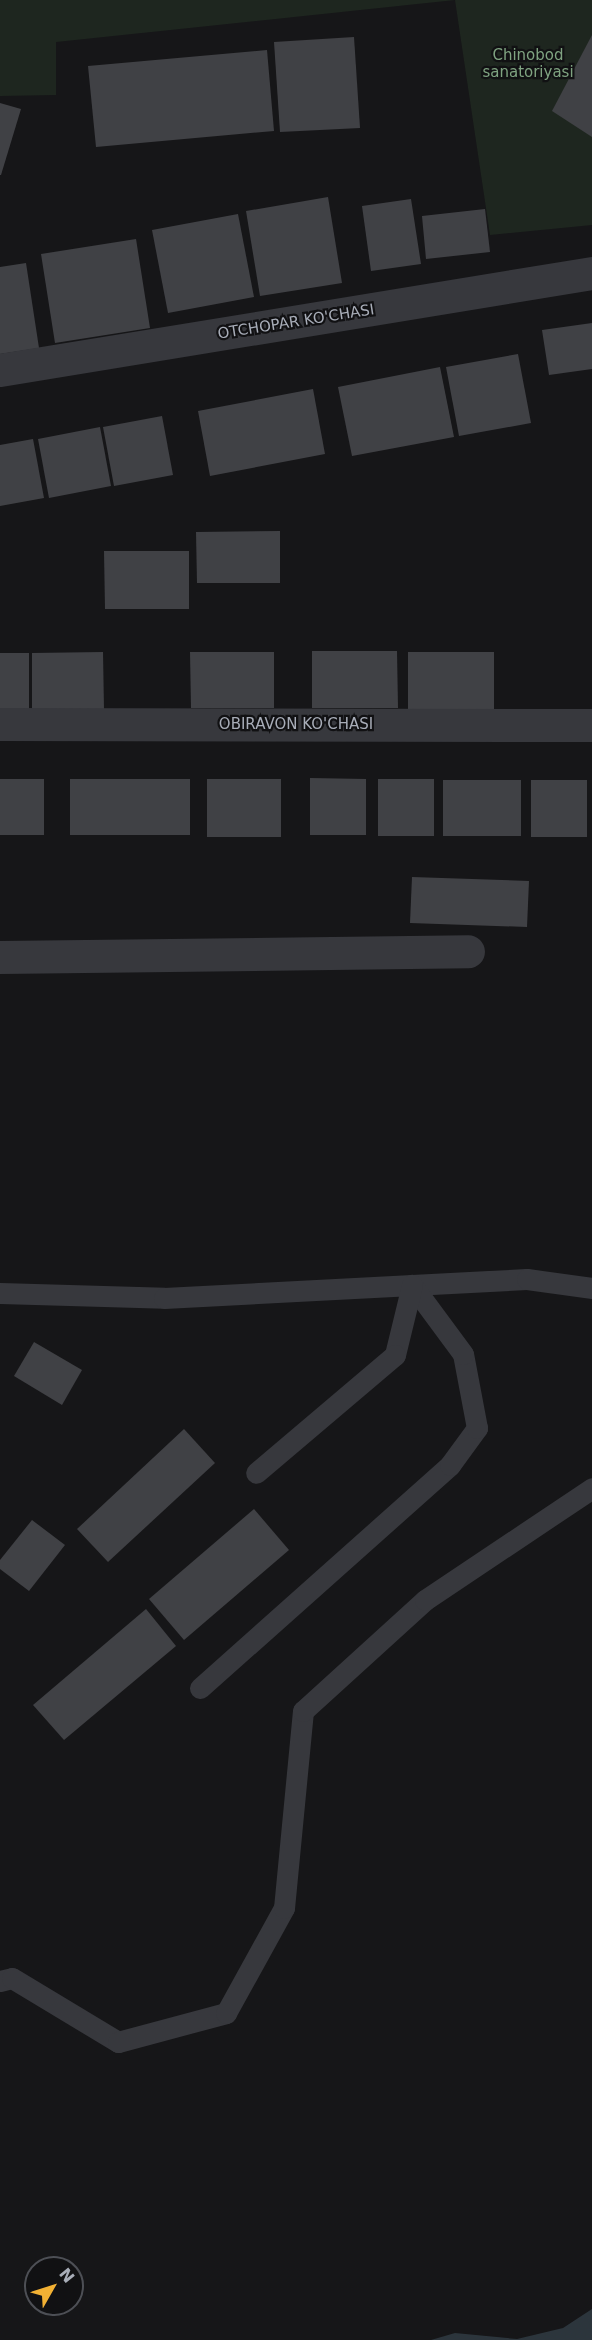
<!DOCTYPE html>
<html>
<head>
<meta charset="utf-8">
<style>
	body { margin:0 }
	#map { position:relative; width:592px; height:2340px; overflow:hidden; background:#161618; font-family:"DejaVu Sans",sans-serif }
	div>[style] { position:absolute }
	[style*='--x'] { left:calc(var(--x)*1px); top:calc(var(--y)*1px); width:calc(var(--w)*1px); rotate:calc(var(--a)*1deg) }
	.green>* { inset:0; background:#1e261f }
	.water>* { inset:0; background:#2c353c }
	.building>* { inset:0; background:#404145 }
	.lane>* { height:21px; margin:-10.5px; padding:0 10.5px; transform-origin:10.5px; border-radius:10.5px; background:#37383d }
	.street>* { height:33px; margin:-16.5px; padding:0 16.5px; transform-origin:16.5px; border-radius:16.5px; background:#37383d }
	span { translate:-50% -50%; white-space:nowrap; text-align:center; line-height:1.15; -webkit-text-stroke:4.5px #111113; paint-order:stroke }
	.park-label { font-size:15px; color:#7fa381 }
	.street-label { font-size:15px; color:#a8adb8 }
	.north { position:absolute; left:24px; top:2256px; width:60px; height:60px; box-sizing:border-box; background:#111113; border:2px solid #4d4f55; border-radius:50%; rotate:51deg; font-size:16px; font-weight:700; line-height:24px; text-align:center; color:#a8adb8 }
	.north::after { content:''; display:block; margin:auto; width:21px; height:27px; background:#f2b134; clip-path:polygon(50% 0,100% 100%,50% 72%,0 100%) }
</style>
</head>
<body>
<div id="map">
	<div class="green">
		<i style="clip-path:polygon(0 0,592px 0,592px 225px,490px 235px,455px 0,56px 42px,56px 95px,0 96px)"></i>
	</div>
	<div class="water">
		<i style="clip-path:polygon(592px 2309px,592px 2340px,431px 2340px,455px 2333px,517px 2339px,563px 2328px)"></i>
	</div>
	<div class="building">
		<i style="clip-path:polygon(592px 35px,592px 137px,552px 111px)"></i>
		<i style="clip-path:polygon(354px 37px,360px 128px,280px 132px,274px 42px)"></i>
		<i style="clip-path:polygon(267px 50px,274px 131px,96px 147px,88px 66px)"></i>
		<i style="clip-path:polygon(0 103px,21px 109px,1px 175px,0 175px)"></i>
		<i style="clip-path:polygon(328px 197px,342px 283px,260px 296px,246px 211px)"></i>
		<i style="clip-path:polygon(411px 199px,421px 264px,371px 271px,362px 206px)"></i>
		<i style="clip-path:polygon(485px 209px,490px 252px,426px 259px,422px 216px)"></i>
		<i style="clip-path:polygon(238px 214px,254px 297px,168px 313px,152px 230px)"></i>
		<i style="clip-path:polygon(136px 239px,150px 328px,55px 343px,41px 254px)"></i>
		<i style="clip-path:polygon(26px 263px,39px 348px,0 354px,0 267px)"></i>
		<i style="clip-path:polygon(592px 323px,592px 369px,549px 375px,542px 330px)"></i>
		<i style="clip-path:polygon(518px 354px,531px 423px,459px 436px,446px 367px)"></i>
		<i style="clip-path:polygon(440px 367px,454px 437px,352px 456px,338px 387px)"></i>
		<i style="clip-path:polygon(313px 389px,325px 454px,210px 476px,198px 411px)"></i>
		<i style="clip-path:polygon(162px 416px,173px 475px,114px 486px,103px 427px)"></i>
		<i style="clip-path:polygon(100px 427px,111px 486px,49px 498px,38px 439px)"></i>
		<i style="clip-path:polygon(33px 439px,44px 498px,0 506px,0 445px)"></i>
		<i style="clip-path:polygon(280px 531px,280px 583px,197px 583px,196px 532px)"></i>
		<i style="clip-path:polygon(104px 551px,189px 551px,189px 609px,105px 609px)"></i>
		<i style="clip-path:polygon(312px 651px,397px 651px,398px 708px,312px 708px)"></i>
		<i style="clip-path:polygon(103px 652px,104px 710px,32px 711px,32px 653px)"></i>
		<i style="clip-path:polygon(190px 652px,274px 652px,274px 708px,191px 708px)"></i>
		<i style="clip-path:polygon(408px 652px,494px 652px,494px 709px,408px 709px)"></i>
		<i style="clip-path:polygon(0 653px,29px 653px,29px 710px,0 710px)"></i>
		<i style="clip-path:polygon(310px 778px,366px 779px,366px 835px,310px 835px)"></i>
		<i style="clip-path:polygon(0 779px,44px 779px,44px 835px,0 835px)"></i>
		<i style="clip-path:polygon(70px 779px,190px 779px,190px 835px,70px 835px)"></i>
		<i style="clip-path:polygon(207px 779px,281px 779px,281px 837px,207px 837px)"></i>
		<i style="clip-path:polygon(378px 779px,434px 779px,434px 836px,378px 836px)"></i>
		<i style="clip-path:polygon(443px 780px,521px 780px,521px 836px,443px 836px)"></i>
		<i style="clip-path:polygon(531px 780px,587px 780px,587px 837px,531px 837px)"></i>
		<i style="clip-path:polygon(412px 877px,529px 881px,527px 927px,410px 923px)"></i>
		<i style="clip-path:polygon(34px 1342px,82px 1370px,62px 1405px,14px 1376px)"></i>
		<i style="clip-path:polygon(184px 1429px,215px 1463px,108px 1562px,77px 1529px)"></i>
		<i style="clip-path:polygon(254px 1509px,289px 1550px,184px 1640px,149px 1599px)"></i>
		<i style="clip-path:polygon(32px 1520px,65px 1545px,29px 1591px,0 1569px,0 1560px)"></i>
		<i style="clip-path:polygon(146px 1609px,176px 1646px,64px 1740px,33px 1705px)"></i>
	</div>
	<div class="lane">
		<i style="--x:0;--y:1293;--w:164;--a:1.7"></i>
		<i style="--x:164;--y:1298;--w:363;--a:-3"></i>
		<i style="--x:527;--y:1279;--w:66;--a:7.9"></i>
		<i style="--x:200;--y:1688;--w:335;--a:-41.7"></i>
		<i style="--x:450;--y:1465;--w:46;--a:-53.9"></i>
		<i style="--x:477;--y:1428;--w:75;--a:-100.7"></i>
		<i style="--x:463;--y:1354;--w:86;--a:-126.5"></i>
		<i style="--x:412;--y:1285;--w:72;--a:103.7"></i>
		<i style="--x:395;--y:1355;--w:182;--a:139.7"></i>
		<i style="--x:0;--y:1981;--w:12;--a:-14"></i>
		<i style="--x:12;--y:1978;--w:124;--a:31.1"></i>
		<i style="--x:118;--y:2042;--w:112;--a:-15"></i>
		<i style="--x:226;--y:2013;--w:120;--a:-61.1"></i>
		<i style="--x:284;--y:1908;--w:198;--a:-84.5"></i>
		<i style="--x:303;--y:1711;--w:165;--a:-42.3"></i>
		<i style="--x:425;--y:1600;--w:201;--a:-33.8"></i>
	</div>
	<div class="street">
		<i style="--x:0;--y:370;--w:600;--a:-9.31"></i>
		<i style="--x:0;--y:724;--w:592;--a:0.1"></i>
		<i style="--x:0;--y:957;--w:468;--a:-0.7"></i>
	</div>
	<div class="park-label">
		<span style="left:528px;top:64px">Chinobod<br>sanatoriyasi</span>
	</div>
	<div class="street-label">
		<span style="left:296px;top:322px;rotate:-9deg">OTCHOPAR KO'CHASI</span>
		<span style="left:296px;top:725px">OBIRAVON KO'CHASI</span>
	</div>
	<div class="north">N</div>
</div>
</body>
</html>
